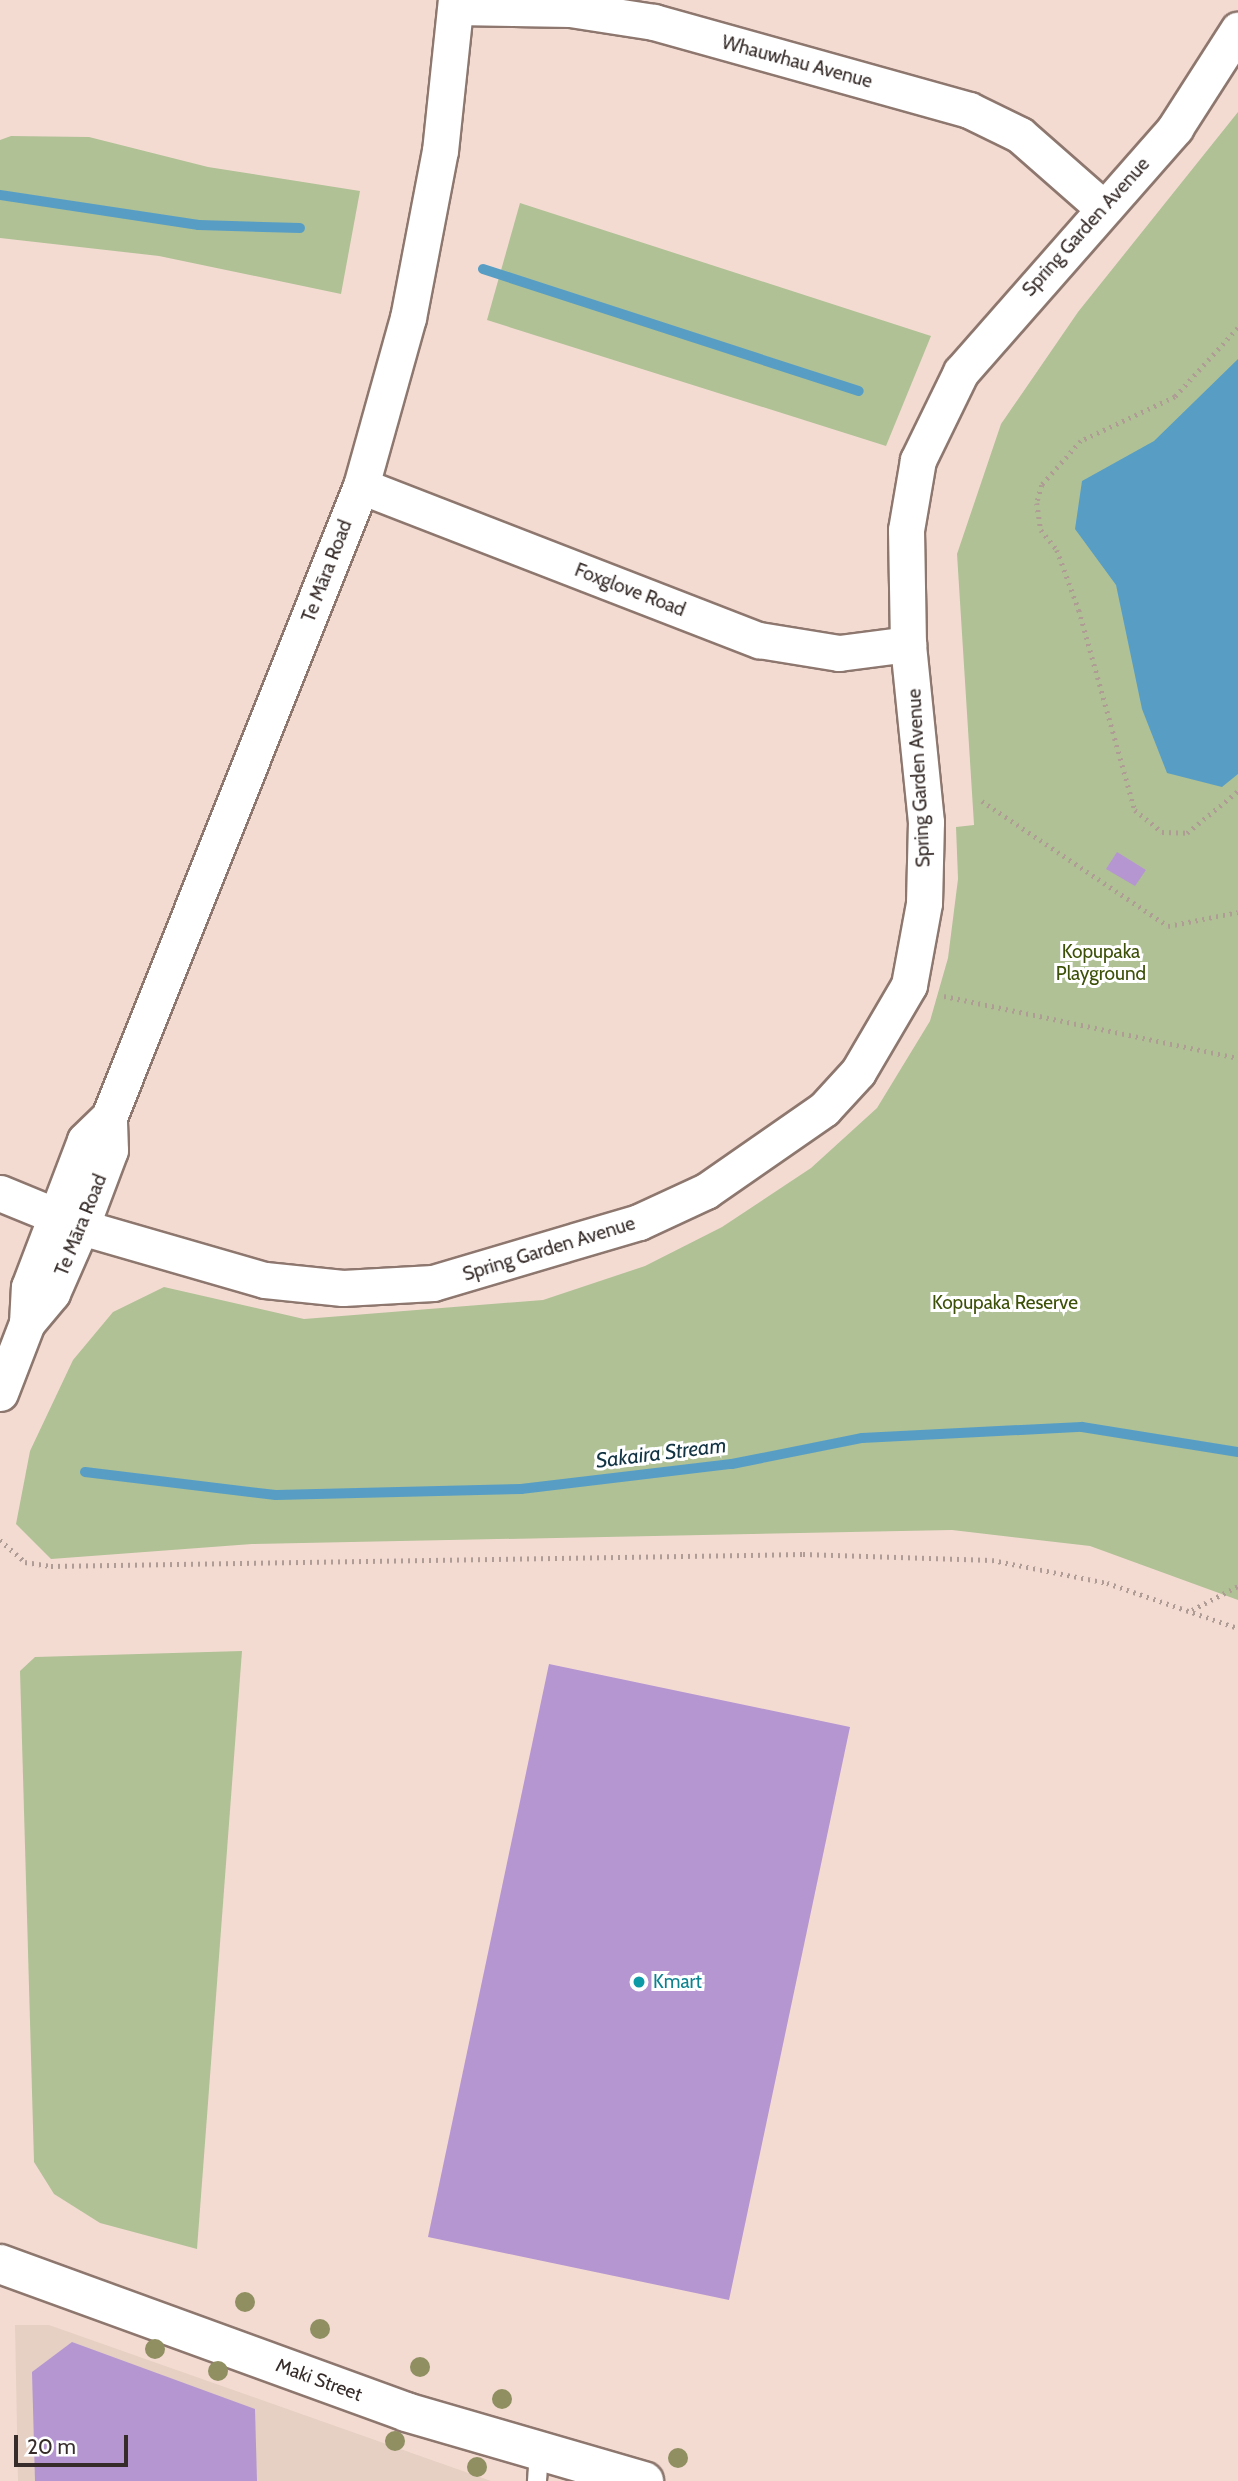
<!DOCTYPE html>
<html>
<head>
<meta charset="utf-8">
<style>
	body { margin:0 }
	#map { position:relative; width:1238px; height:2481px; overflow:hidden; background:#f4dbd2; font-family:Cabin,sans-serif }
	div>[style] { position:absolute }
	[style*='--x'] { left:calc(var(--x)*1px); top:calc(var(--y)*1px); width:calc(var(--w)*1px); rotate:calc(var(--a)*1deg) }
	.commercial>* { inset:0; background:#e5d0c3 }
	.green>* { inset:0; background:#b0c196 }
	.water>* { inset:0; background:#589ec4 }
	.stream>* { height:10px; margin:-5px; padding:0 5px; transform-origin:5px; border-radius:5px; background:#589ec4 }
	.building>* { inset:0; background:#b596d1 }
	.path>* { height:4.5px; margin-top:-2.25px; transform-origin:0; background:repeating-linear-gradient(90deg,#af9c95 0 2px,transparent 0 7px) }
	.roads { filter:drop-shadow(2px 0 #8d776e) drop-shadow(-2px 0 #8d776e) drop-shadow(0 2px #8d776e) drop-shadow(0 -2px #8d776e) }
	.service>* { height:18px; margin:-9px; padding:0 9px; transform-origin:9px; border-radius:9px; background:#fff }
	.minor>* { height:35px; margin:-17.5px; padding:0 17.5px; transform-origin:17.5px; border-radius:17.5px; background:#fff }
	.tertiary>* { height:38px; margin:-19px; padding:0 19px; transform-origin:19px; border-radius:19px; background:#fff }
	.trees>* { width:20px; height:20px; margin:-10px; border-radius:50%; background:#8f8f62 }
	.dots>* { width:19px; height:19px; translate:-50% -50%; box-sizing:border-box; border:4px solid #fff; border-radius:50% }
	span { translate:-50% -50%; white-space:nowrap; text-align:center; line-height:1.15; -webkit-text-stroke:6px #fff; paint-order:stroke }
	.street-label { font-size:19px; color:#362c29 }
	.park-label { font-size:19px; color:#3c5007 }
	.culture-label { font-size:19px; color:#0d838f }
	.left { translate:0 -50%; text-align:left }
	.water-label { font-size:21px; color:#123343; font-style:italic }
	.scale { position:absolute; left:14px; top:2435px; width:114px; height:32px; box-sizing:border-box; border:4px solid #362c29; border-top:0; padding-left:9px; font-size:21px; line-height:24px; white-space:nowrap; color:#362c29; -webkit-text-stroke:5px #fff; paint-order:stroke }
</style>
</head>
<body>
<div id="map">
	<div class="commercial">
		<i style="clip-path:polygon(15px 2325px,49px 2325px,491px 2481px,18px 2481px)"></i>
	</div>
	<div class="green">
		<i style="clip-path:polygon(1238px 112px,1238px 1600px,1090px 1546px,952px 1530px,252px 1544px,51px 1559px,16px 1524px,30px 1451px,73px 1360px,113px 1312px,164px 1287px,304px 1319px,543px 1300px,645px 1266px,722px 1227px,811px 1168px,877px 1108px,930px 1021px,948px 958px,958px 879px,956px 827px,974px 825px,957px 554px,1001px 424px,1078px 312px)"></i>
		<i style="clip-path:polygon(11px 136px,89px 137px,208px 167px,360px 191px,341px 294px,159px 256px,0 238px,0 140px)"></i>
		<i style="clip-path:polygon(520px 203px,931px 336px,886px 446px,487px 320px)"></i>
		<i style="clip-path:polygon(242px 1651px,197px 2249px,100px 2223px,54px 2194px,34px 2162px,20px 1671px,35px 1657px)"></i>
	</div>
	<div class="water">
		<i style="clip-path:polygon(1238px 359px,1238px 774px,1222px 787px,1167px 773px,1142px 709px,1116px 585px,1075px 529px,1082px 481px,1154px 441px)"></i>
	</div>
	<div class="stream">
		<i style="--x:0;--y:195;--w:201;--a:8.6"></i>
		<i style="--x:199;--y:225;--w:101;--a:1.7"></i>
		<i style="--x:483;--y:269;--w:395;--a:18"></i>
		<i style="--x:85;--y:1472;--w:192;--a:6.9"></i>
		<i style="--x:276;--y:1495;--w:245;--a:-1.4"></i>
		<i style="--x:521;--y:1489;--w:212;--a:-6.8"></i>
		<i style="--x:732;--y:1464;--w:133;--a:-11.3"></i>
		<i style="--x:862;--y:1438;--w:220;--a:-2.9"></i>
		<i style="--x:1082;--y:1427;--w:158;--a:9.1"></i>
	</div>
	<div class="building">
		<i style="clip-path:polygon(1117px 852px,1146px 870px,1135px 886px,1106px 869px)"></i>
		<i style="clip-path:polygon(549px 1664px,850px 1727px,729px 2300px,428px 2237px)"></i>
		<i style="clip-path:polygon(72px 2342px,255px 2409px,257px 2481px,35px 2481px,32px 2372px)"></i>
	</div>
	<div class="path">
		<i style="--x:1238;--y:328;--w:93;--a:132.4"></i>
		<i style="--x:1175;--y:397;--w:104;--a:154.9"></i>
		<i style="--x:1081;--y:441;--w:59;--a:131.6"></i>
		<i style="--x:1042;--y:485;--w:19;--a:106"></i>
		<i style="--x:1037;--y:503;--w:27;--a:82"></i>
		<i style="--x:1041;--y:530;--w:26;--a:51"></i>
		<i style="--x:1057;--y:550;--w:64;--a:69.9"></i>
		<i style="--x:1079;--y:610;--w:208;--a:74.4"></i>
		<i style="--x:1135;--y:810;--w:35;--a:39"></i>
		<i style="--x:1162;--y:832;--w:25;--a:2"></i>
		<i style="--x:1187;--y:833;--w:66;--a:-39.5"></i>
		<i style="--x:982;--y:801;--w:224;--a:33.9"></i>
		<i style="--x:1168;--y:926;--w:71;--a:-11.3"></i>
		<i style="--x:944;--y:996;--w:300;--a:11.9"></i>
		<i style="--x:0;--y:1540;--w:33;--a:41"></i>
		<i style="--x:25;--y:1562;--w:26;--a:9"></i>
		<i style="--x:51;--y:1566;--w:752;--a:-0.91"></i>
		<i style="--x:803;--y:1554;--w:189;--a:1.8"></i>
		<i style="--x:992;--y:1560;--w:117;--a:11.3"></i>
		<i style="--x:1107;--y:1583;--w:139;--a:19"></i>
		<i style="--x:1192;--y:1610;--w:52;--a:-27.6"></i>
	</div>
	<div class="roads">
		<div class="service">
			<i style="--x:537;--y:2481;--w:32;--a:-86"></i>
		</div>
		<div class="minor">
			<i style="--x:456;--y:7;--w:114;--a:1"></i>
			<i style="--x:570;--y:9;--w:85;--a:8.8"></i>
			<i style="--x:654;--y:22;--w:327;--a:15.6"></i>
			<i style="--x:969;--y:110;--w:57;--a:26.1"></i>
			<i style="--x:1020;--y:135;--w:111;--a:41.3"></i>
			<i style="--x:361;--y:486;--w:427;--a:21.2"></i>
			<i style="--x:759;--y:640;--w:81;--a:9.2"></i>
			<i style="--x:839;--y:653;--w:70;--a:-7.4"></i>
			<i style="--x:0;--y:1193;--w:61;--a:22.3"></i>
			<i style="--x:81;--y:1227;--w:191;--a:16.1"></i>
			<i style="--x:265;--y:1280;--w:78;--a:5.9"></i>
			<i style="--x:343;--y:1288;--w:90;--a:-3.2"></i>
			<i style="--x:433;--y:1283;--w:215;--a:-16.5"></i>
			<i style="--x:639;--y:1222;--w:74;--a:-24.8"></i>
			<i style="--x:706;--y:1191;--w:144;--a:-34.8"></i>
			<i style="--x:824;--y:1109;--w:50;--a:-47.4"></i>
			<i style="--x:858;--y:1072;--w:101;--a:-59.6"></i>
			<i style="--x:909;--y:985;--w:83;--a:-79.6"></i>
			<i style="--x:924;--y:903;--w:81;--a:-88.6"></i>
			<i style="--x:926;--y:822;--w:179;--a:-95.8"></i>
			<i style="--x:908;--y:644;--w:114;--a:-91"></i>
			<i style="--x:906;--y:530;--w:71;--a:-80.3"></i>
			<i style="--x:918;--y:460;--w:98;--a:-64"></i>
			<i style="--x:961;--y:372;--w:325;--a:-48.7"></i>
			<i style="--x:1175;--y:128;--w:117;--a:-57.3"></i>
			<i style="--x:27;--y:1323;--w:36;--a:-87"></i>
			<i style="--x:29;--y:1287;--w:157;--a:-69.1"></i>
			<i style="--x:85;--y:1140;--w:33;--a:-44"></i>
			<i style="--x:109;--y:1117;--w:679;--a:-68.23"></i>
			<i style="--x:361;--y:486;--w:174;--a:-74.4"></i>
			<i style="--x:408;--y:318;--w:170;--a:-79.2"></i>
			<i style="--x:440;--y:151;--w:152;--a:-84"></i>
			<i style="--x:0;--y:1393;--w:75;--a:-68.9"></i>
			<i style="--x:27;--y:1323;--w:39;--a:-50"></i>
			<i style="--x:52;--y:1293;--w:72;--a:-66.3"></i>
			<i style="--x:81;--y:1227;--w:82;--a:-69.4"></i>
			<i style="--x:110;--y:1150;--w:33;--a:-92"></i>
		</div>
		<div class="tertiary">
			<i style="--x:0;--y:2264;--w:432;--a:20"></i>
			<i style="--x:406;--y:2412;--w:248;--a:16.2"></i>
		</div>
	</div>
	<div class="trees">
		<i style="left:245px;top:2302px"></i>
		<i style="left:320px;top:2329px"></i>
		<i style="left:155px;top:2349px"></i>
		<i style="left:420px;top:2367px"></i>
		<i style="left:218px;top:2371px"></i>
		<i style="left:502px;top:2399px"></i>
		<i style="left:395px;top:2441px"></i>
		<i style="left:678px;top:2458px"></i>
		<i style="left:477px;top:2467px"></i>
	</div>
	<div class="dots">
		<i style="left:639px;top:1982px;background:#0f9aa8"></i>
	</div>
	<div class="street-label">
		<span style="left:797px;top:62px;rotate:15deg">Whauwhau Avenue</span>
		<span style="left:1086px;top:227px;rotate:-48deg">Spring Garden Avenue</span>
		<span style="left:327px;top:571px;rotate:-69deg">Te Māra Road</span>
		<span style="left:630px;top:590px;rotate:21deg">Foxglove Road</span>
		<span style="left:919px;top:778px;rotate:-93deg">Spring Garden Avenue</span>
		<span style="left:81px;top:1225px;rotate:-68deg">Te Māra Road</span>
		<span style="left:549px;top:1249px;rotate:-17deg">Spring Garden Avenue</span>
		<span style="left:319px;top:2380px;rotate:20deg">Maki Street</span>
	</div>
	<div class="park-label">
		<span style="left:1101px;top:963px">Kopupaka<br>Playground</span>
		<span style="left:1005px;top:1303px">Kopupaka Reserve</span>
	</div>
	<div class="culture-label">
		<span class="left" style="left:653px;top:1982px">Kmart</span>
	</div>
	<div class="water-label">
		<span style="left:661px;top:1453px;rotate:-7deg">Sakaira Stream</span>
	</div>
	<div class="scale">20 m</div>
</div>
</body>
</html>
